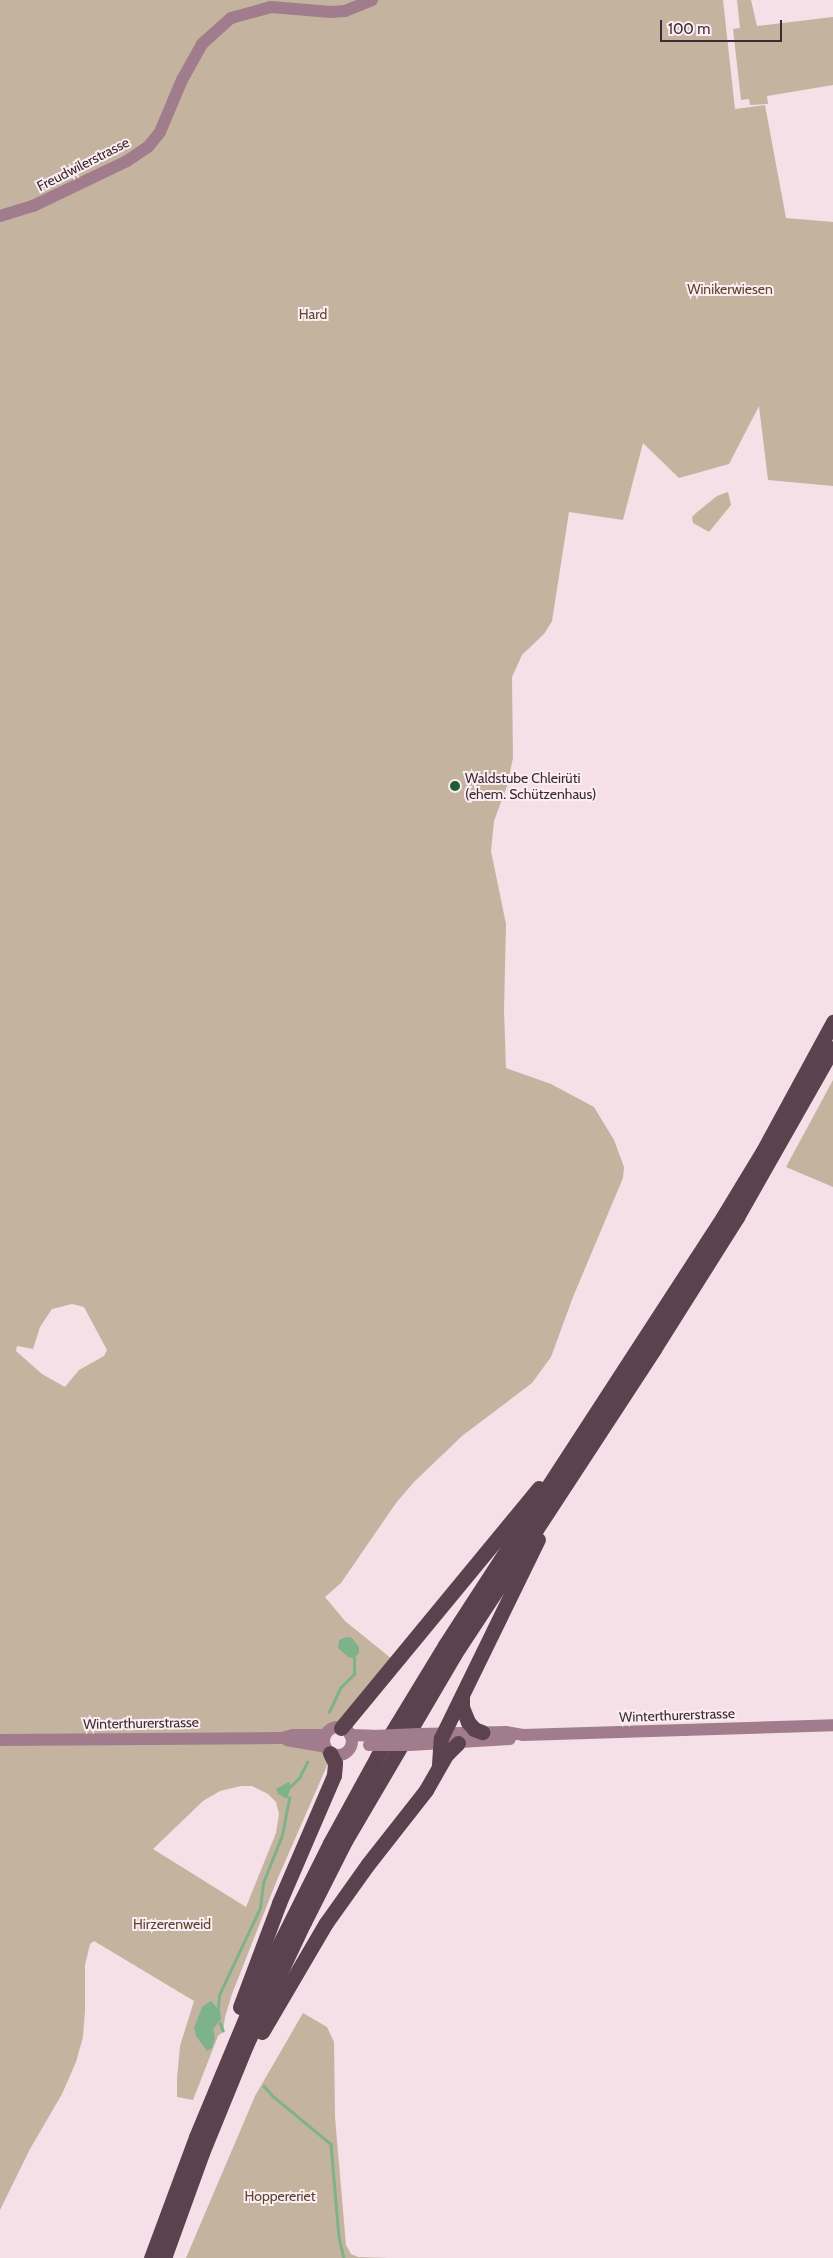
<!DOCTYPE html>
<html>
<head>
<meta charset="utf-8">
<style>
	body { margin:0 }
	#map { position:relative; width:833px; height:2258px; overflow:hidden; background:#f4e0e6; font-family:Cabin,sans-serif }
	div>[style] { position:absolute }
	[style*='--x'] { left:calc(var(--x)*1px); top:calc(var(--y)*1px); width:calc(var(--w)*1px); rotate:calc(var(--a)*1deg) }
	.green>* { inset:0; background:#c4b39f }
	.water>* { inset:0; background:#7eb28b }
	.stream>* { height:2.5px; margin:-1.25px; padding:0 1.25px; transform-origin:1.25px; border-radius:1.25px; background:#7eb28b }
	.secondary>* { height:12px; margin:-6px; padding:0 6px; transform-origin:6px; border-radius:6px; background:#a17c8c }
	.secondary>.ring { margin:-6px; padding:0; box-sizing:content-box; background:none; border:12px solid #a17c8c; border-radius:50% }
	.highway>* { height:15px; margin:-7.5px; padding:0 7.5px; transform-origin:7.5px; border-radius:7.5px; background:#5c424e }
	.secondary-bridge>* { height:12px; margin:-6px; padding:0 6px; transform-origin:6px; border-radius:6px; background:#a17c8c }
	.dots>* { width:14px; height:14px; translate:-50% -50%; box-sizing:border-box; border:2px solid #fbedf1; border-radius:50% }
	span { translate:-50% -50%; white-space:nowrap; text-align:center; line-height:1.15; -webkit-text-stroke:4px #fbedf1; paint-order:stroke }
	.street-label { font-size:14px; color:#3b2b32 }
	.park-label { font-size:14px; color:#5a472e }
	.poi-label { font-size:14px; color:#3b2b32 }
	.left { translate:0 -50%; text-align:left }
	.scale { position:absolute; left:660px; top:20px; width:122px; height:22px; box-sizing:border-box; border:2px solid #3b2b32; border-top:0; padding-left:6px; font-size:15px; line-height:18px; white-space:nowrap; color:#3b2b32; -webkit-text-stroke:4px #fbedf1; paint-order:stroke }
</style>
</head>
<body>
<div id="map">
	<div class="green">
		<i style="clip-path:polygon(evenodd,0 0,723px 0,735px 109px,765px 105px,786px 218px,833px 222px,833px 486px,768px 480px,759px 406px,729px 464px,679px 478px,643px 443px,623px 520px,569px 512px,552px 621px,544px 634px,522px 655px,512px 677px,513px 758px,507px 786px,494px 821px,491px 851px,506px 924px,504px 1011px,506px 1068px,551px 1084px,594px 1107px,614px 1140px,624px 1167px,623px 1178px,573px 1297px,551px 1357px,532px 1383px,462px 1436px,414px 1482px,396px 1503px,341px 1583px,325px 1597px,345px 1621px,392px 1659px,339px 1722px,324px 1726px,327px 1732px,324px 1739px,330px 1753px,326px 1768px,277px 1880px,232px 1994px,225px 2017px,223px 2032px,218px 2036px,193px 2100px,177px 2097px,177px 2079px,180px 2046px,194px 2001px,94px 1941px,90px 1944px,85px 1965px,85px 2011px,83px 2037px,76px 2062px,62px 2094px,30px 2149px,0 2210px,0 0,72px 1304px,84px 1307px,107px 1350px,104px 1356px,79px 1370px,65px 1387px,42px 1374px,16px 1351px,17px 1346px,33px 1349px,40px 1327px,52px 1309px,72px 1304px,0 0,241px 1786px,252px 1786px,268px 1794px,276px 1802px,279px 1814px,276px 1833px,246px 1907px,153px 1849px,203px 1801px,220px 1791px,241px 1786px)"></i>
		<i style="clip-path:polygon(737px 0,751px 0,757px 26px,833px 17px,833px 85px,767px 96px,768px 104px,750px 105px,749px 99px,741px 100px,733px 29px,740px 28px)"></i>
		<i style="clip-path:polygon(728px 492px,731px 505px,709px 532px,693px 523px,692px 517px,696px 513px,717px 496px)"></i>
		<i style="clip-path:polygon(833px 1080px,833px 1187px,786px 1167px)"></i>
		<i style="clip-path:polygon(303px 2013px,327px 2027px,334px 2042px,335px 2117px,346px 2245px,351px 2254px,358px 2257px,387px 2258px,186px 2258px,255px 2096px)"></i>
	</div>
	<div class="water">
		<i style="clip-path:polygon(346px 1637px,352px 1638px,359px 1647px,359px 1653px,354px 1658px,348px 1657px,338px 1648px,339px 1640px)"></i>
		<i style="clip-path:polygon(289px 1782px,291px 1787px,287px 1799px,278px 1794px,276px 1789px)"></i>
		<i style="clip-path:polygon(211px 2001px,220px 2011px,221px 2019px,213px 2029px,215px 2038px,212px 2048px,207px 2051px,196px 2036px,194px 2028px,202px 2007px)"></i>
	</div>
	<div class="stream">
		<i style="--x:329;--y:1712;--w:26;--a:-65"></i>
		<i style="--x:340;--y:1688;--w:20;--a:-45"></i>
		<i style="--x:354;--y:1674;--w:16;--a:-90"></i>
		<i style="--x:291;--y:1786;--w:11;--a:-45"></i>
		<i style="--x:299;--y:1778;--w:18;--a:-63"></i>
		<i style="--x:218;--y:2009;--w:14;--a:-86"></i>
		<i style="--x:219;--y:1995;--w:96;--a:-64.8"></i>
		<i style="--x:260;--y:1908;--w:25;--a:-83"></i>
		<i style="--x:263;--y:1883;--w:52;--a:-68.4"></i>
		<i style="--x:282;--y:1835;--w:38;--a:-79"></i>
		<i style="--x:220;--y:2023;--w:8;--a:67"></i>
		<i style="--x:264;--y:2086;--w:15;--a:48"></i>
		<i style="--x:274;--y:2097;--w:74;--a:39.5"></i>
		<i style="--x:331;--y:2144;--w:93;--a:85.1"></i>
		<i style="--x:339;--y:2237;--w:22;--a:77"></i>
	</div>
	<div class="secondary">
		<i style="--x:0;--y:216;--w:34;--a:-17"></i>
		<i style="--x:33;--y:206;--w:104;--a:-25.6"></i>
		<i style="--x:127;--y:161;--w:25;--a:-34"></i>
		<i style="--x:148;--y:147;--w:19;--a:-51"></i>
		<i style="--x:160;--y:132;--w:56;--a:-67.1"></i>
		<i style="--x:182;--y:80;--w:41;--a:-60.9"></i>
		<i style="--x:202;--y:44;--w:39;--a:-42"></i>
		<i style="--x:231;--y:18;--w:41;--a:-15.4"></i>
		<i style="--x:271;--y:7;--w:60;--a:4.8"></i>
		<i style="--x:331;--y:12;--w:14;--a:-4"></i>
		<i style="--x:345;--y:11;--w:29;--a:-22"></i>
		<i class="ring" style="left:324px;top:1727px;width:16px;height:16px"></i>
		<i style="--x:419;--y:1734;--w:87;--a:-1.3"></i>
		<i style="--x:506;--y:1732;--w:17;--a:10"></i>
		<i style="--x:523;--y:1735;--w:310;--a:-1.8"></i>
		<i style="--x:350;--y:1735;--w:23;--a:2"></i>
		<i style="--x:0;--y:1740;--w:282;--a:-0.4"></i>
		<i style="--x:282;--y:1738;--w:11;--a:-15"></i>
		<i style="--x:293;--y:1735;--w:32;--a:0"></i>
		<i style="--x:287;--y:1740;--w:39;--a:10"></i>
		<i style="--x:410;--y:1745;--w:100;--a:-3.4"></i>
	</div>
	<div class="highway">
		<i style="--x:462;--y:1696;--w:11;--a:90"></i>
		<i style="--x:462;--y:1707;--w:16;--a:68"></i>
		<i style="--x:468;--y:1722;--w:9;--a:49"></i>
		<i style="--x:474;--y:1729;--w:9;--a:21"></i>
		<i style="--x:341;--y:1728;--w:311;--a:-50.5"></i>
		<i style="--x:439;--y:1764;--w:26;--a:-86"></i>
		<i style="--x:441;--y:1738;--w:221;--a:-64"></i>
		<i style="--x:240;--y:2007;--w:111;--a:-69.4"></i>
		<i style="--x:279;--y:1903;--w:139;--a:-66.7"></i>
		<i style="--x:334;--y:1775;--w:12;--a:-85"></i>
		<i style="--x:335;--y:1763;--w:11;--a:-117"></i>
		<i style="--x:262;--y:2032;--w:126;--a:-59.6"></i>
		<i style="--x:326;--y:1923;--w:72;--a:-54.6"></i>
		<i style="--x:368;--y:1864;--w:94;--a:-51.9"></i>
		<i style="--x:426;--y:1790;--w:40;--a:-60.3"></i>
		<i style="--x:446;--y:1755;--w:17;--a:-45"></i>
		<i style="--x:151;--y:2258;--w:129;--a:-69.6"></i>
		<i style="--x:196;--y:2137;--w:167;--a:-67.4"></i>
		<i style="--x:260;--y:1983;--w:157;--a:-63.4"></i>
		<i style="--x:330;--y:1843;--w:98;--a:-61.3"></i>
		<i style="--x:377;--y:1757;--w:131;--a:-58.7"></i>
		<i style="--x:445;--y:1645;--w:510;--a:-56.99"></i>
		<i style="--x:723;--y:1217;--w:77;--a:-58.8"></i>
		<i style="--x:763;--y:1151;--w:147;--a:-61.5"></i>
		<i style="--x:164;--y:2258;--w:112;--a:-70.1"></i>
		<i style="--x:202;--y:2153;--w:117;--a:-67.8"></i>
		<i style="--x:246;--y:2045;--w:136;--a:-64.8"></i>
		<i style="--x:304;--y:1922;--w:91;--a:-63.2"></i>
		<i style="--x:345;--y:1841;--w:216;--a:-59.6"></i>
		<i style="--x:454;--y:1655;--w:366;--a:-56.8"></i>
		<i style="--x:654;--y:1349;--w:156;--a:-57.8"></i>
		<i style="--x:737;--y:1217;--w:194;--a:-60.4"></i>
	</div>
	<div class="secondary-bridge">
		<i style="--x:373;--y:1736;--w:46;--a:-2.5"></i>
		<i style="--x:369;--y:1745;--w:41;--a:0"></i>
	</div>
	<div class="dots">
		<i style="left:455px;top:786px;background:#1f5e30"></i>
	</div>
	<div class="street-label">
		<span style="left:83px;top:164px;rotate:-27deg">Freudwilerstrasse</span>
		<span style="left:677px;top:1715px;rotate:-2deg">Winterthurerstrasse</span>
		<span style="left:141px;top:1723px;rotate:-1deg">Winterthurerstrasse</span>
	</div>
	<div class="park-label">
		<span style="left:730px;top:289px">Winikerwiesen</span>
		<span style="left:313px;top:314px">Hard</span>
		<span style="left:172px;top:1924px">Hirzerenweid</span>
		<span style="left:280px;top:2196px">Hoppereriet</span>
	</div>
	<div class="poi-label">
		<span class="left" style="left:465px;top:786px">Waldstube Chleirüti<br>(ehem. Schützenhaus)</span>
	</div>
	<div class="scale">100 m</div>
</div>
</body>
</html>
